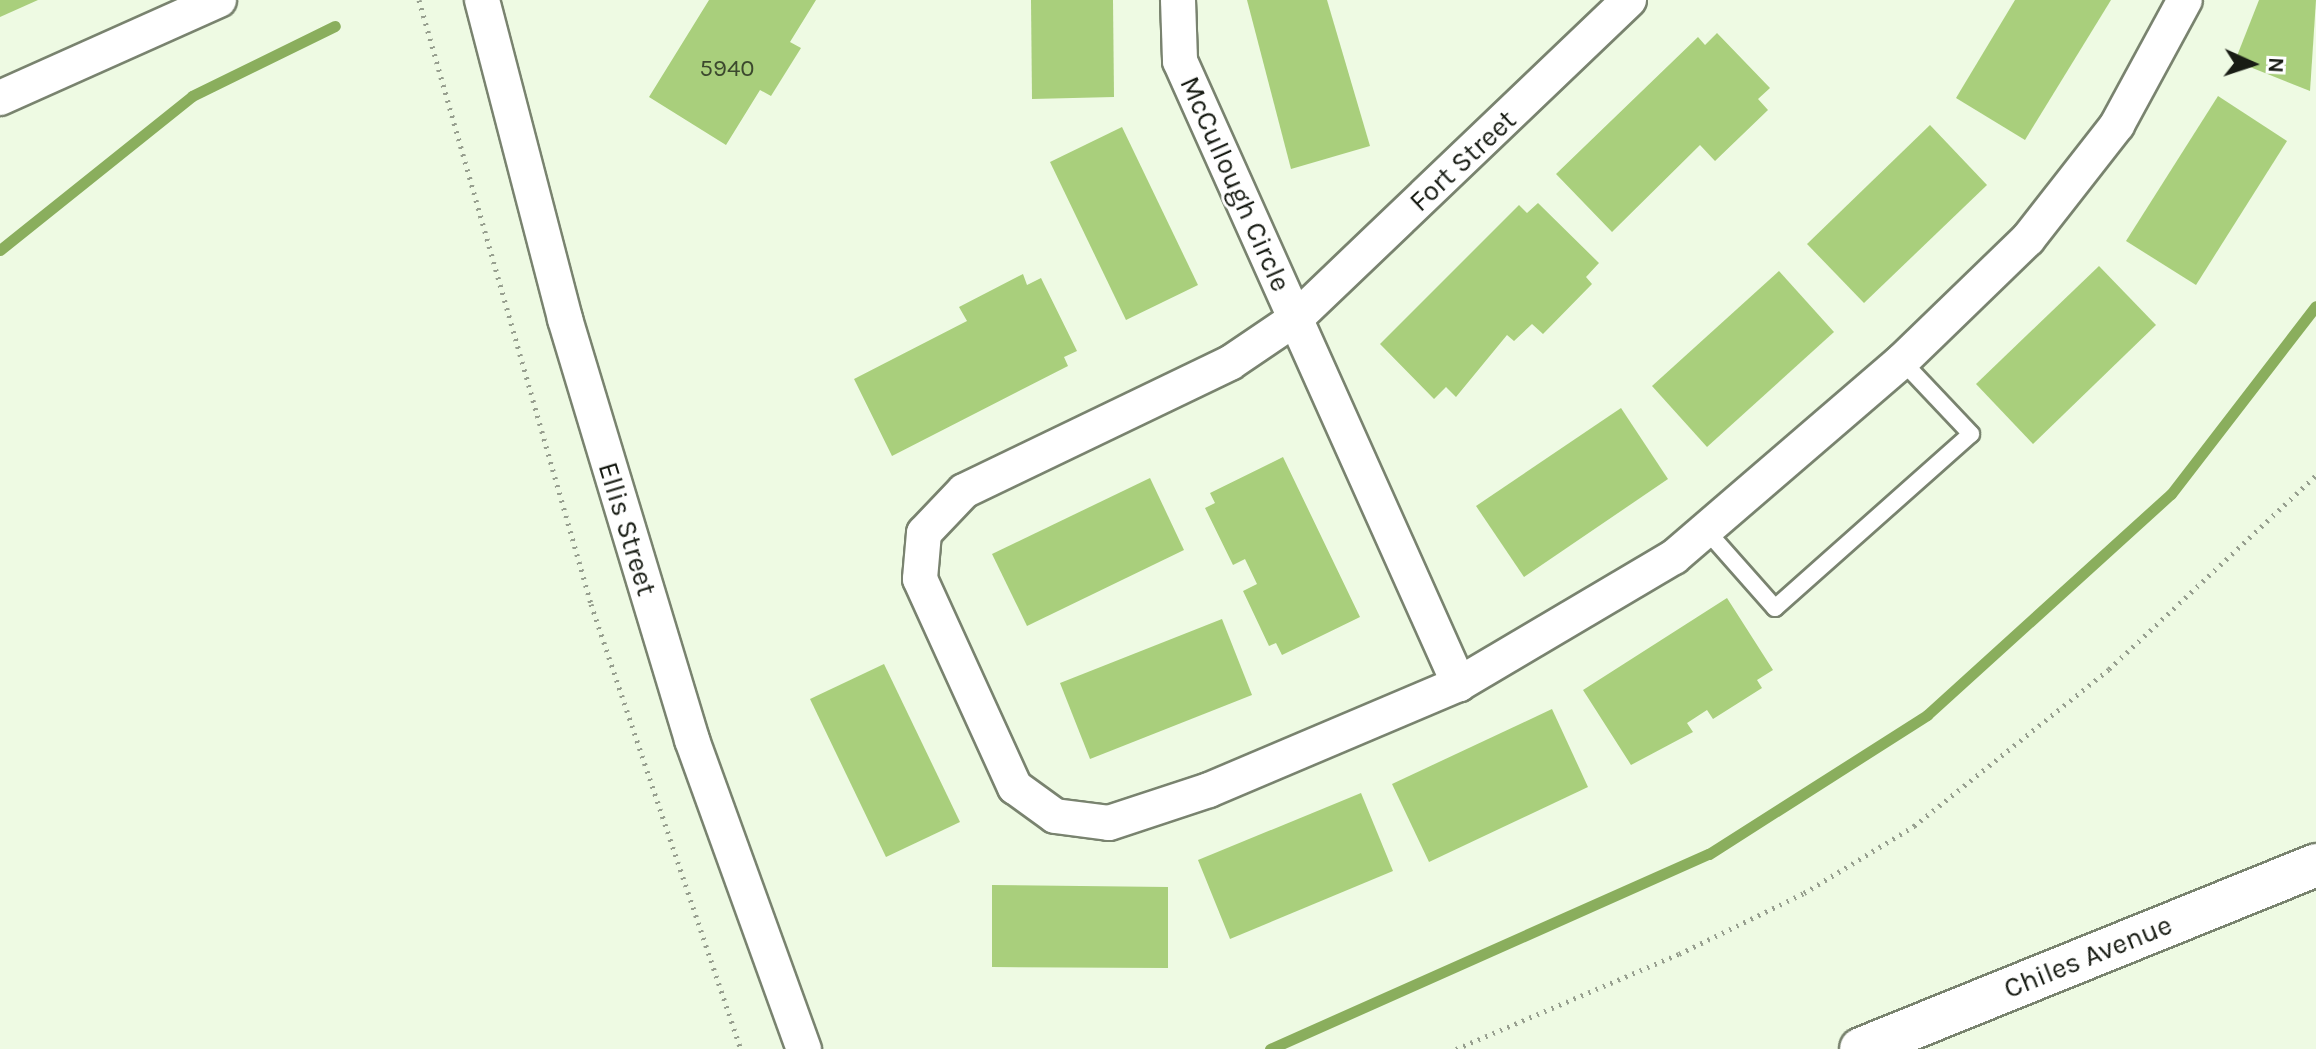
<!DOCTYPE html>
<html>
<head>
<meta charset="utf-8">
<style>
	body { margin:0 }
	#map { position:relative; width:2316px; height:1049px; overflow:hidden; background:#eefae3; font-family:Karla,sans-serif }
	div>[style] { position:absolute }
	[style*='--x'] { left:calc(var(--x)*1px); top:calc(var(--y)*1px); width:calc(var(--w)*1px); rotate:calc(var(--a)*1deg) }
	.stream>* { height:11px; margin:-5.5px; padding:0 5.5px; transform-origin:5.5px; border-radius:5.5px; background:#8aae5d }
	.building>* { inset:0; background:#a9cf7c }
	.path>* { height:5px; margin-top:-2.5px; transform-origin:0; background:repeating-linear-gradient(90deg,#979f8f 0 2px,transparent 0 8px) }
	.roads { filter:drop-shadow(2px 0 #79836f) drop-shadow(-2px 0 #79836f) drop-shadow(0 2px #79836f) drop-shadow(0 -2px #79836f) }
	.service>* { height:16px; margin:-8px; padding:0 8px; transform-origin:8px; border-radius:8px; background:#fff }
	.minor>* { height:34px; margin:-17px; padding:0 17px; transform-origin:17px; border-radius:17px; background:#fff }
	.tertiary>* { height:42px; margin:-21px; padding:0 21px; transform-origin:21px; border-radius:21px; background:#fff }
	span { translate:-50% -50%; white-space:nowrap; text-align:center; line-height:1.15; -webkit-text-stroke:6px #fff; paint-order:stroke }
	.number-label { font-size:24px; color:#3c492e }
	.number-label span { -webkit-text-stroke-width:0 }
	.street-label { font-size:28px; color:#181c14 }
	.north { position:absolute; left:2212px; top:24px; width:80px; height:80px; -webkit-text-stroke:6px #fff; paint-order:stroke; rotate:93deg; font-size:22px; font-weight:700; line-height:32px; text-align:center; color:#181c14 }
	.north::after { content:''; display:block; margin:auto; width:28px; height:36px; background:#181c14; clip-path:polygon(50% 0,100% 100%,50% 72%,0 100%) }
</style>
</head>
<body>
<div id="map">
	<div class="stream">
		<i style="--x:0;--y:250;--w:246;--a:-38.7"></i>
		<i style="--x:192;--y:96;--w:159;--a:-26.1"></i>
		<i style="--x:1270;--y:1049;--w:480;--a:-24"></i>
		<i style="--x:1709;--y:854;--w:259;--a:-32.5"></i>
		<i style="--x:1927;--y:715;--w:329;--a:-42.2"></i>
		<i style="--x:2171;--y:494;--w:237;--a:-52.4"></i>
	</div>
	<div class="building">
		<i style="clip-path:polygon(0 0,38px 0,0 17px)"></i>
		<i style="clip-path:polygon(709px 0,816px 0,790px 42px,801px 48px,771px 96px,760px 90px,726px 145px,649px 97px)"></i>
		<i style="clip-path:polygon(1031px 0,1113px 0,1114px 97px,1032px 99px)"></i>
		<i style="clip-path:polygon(1247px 0,1327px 0,1370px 146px,1291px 169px)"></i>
		<i style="clip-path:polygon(2015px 0,2111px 0,2025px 140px,1956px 98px)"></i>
		<i style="clip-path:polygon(2259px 0,2316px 0,2310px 91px,2235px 61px)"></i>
		<i style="clip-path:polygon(1717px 33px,1770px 88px,1758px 99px,1768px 110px,1715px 161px,1700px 145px,1612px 232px,1556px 174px,1698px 37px,1705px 45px)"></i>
		<i style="clip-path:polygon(2218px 96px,2287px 141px,2196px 285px,2126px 241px)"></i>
		<i style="clip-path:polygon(1930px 125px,1987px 185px,1864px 303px,1807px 244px)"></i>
		<i style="clip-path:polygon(1122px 127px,1198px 285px,1126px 320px,1050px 162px)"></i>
		<i style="clip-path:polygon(1538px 203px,1599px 263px,1586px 277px,1592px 284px,1543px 334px,1532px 324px,1514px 341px,1507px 335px,1456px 397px,1446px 387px,1434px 399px,1380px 344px,1519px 205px,1527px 213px)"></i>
		<i style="clip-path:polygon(2099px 266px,2156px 325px,2033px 444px,1976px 384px)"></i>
		<i style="clip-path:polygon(1779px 271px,1834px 332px,1707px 447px,1652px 386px)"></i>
		<i style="clip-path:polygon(1023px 274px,1027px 285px,1041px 278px,1077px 351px,1064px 357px,1068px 366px,892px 456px,854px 379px,967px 321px,959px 307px)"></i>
		<i style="clip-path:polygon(1621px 408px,1668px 479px,1524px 577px,1476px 506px)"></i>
		<i style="clip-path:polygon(1283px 457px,1360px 617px,1282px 655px,1276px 643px,1269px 646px,1243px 591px,1257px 584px,1245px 559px,1233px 565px,1205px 508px,1215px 503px,1210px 493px)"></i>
		<i style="clip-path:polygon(1150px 478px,1184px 550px,1027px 626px,992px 554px)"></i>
		<i style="clip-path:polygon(1727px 598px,1773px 670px,1757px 680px,1762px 688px,1713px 719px,1707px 710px,1687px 723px,1693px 732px,1631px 765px,1583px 690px)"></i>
		<i style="clip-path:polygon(1222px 619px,1252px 695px,1090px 759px,1060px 683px)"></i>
		<i style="clip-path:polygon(884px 664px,960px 822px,886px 857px,810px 699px)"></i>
		<i style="clip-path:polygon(1552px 709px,1588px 787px,1429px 862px,1392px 784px)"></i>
		<i style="clip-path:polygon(1361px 793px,1393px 871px,1230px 939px,1198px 860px)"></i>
		<i style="clip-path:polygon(992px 885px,1168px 887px,1168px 968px,992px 967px)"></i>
	</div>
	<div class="path">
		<i style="--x:419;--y:0;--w:628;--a:74.1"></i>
		<i style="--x:591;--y:604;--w:470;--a:71.4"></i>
		<i style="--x:1456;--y:1049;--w:242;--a:-23.1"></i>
		<i style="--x:1679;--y:954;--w:139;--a:-26"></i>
		<i style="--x:1804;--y:893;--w:129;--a:-31.3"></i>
		<i style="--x:1914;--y:826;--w:250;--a:-38.8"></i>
		<i style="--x:2109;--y:669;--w:284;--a:-43.1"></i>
	</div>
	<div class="roads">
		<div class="service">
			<i style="--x:1706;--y:530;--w:104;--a:48.5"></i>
			<i style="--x:1775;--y:608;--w:262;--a:-41.6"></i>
			<i style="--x:1971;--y:434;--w:100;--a:-133.4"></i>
		</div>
		<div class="minor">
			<i style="--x:482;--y:0;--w:330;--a:75.4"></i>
			<i style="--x:565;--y:319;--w:440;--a:73.2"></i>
			<i style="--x:692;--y:740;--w:329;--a:70.1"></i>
			<i style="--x:1178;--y:0;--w:61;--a:88.1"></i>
			<i style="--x:1180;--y:61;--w:683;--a:65.88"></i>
			<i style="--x:1629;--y:0;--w:462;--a:136.3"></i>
			<i style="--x:1295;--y:319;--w:78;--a:145.9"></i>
			<i style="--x:1230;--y:363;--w:295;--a:154.3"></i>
			<i style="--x:964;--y:491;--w:58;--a:133.6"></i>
			<i style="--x:924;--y:533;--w:46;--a:95"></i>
			<i style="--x:920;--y:579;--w:229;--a:65.5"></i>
			<i style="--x:1015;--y:787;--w:49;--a:35.9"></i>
			<i style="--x:1055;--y:816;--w:54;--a:7.4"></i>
			<i style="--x:1109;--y:823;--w:105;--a:-18.3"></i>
			<i style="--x:1209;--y:790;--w:272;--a:-23"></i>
			<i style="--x:1459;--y:684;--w:250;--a:-30.6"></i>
			<i style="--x:1674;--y:557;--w:301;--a:-40.7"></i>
			<i style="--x:1902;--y:361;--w:175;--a:-44.1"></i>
			<i style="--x:2028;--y:239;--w:145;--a:-52"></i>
			<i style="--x:2117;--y:125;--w:142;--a:-61.5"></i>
			<i style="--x:0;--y:98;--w:240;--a:-24.1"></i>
		</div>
		<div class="tertiary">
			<i style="--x:1861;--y:1049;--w:491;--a:-22"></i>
		</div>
	</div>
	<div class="number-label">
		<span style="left:727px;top:69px">5940</span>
	</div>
	<div class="street-label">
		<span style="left:1463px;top:161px;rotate:-43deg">Fort Street</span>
		<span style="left:1235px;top:184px;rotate:66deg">McCullough Circle</span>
		<span style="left:627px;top:529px;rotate:73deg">Ellis Street</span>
		<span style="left:2088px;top:957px;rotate:-22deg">Chiles Avenue</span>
	</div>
	<div class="north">N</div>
</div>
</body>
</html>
